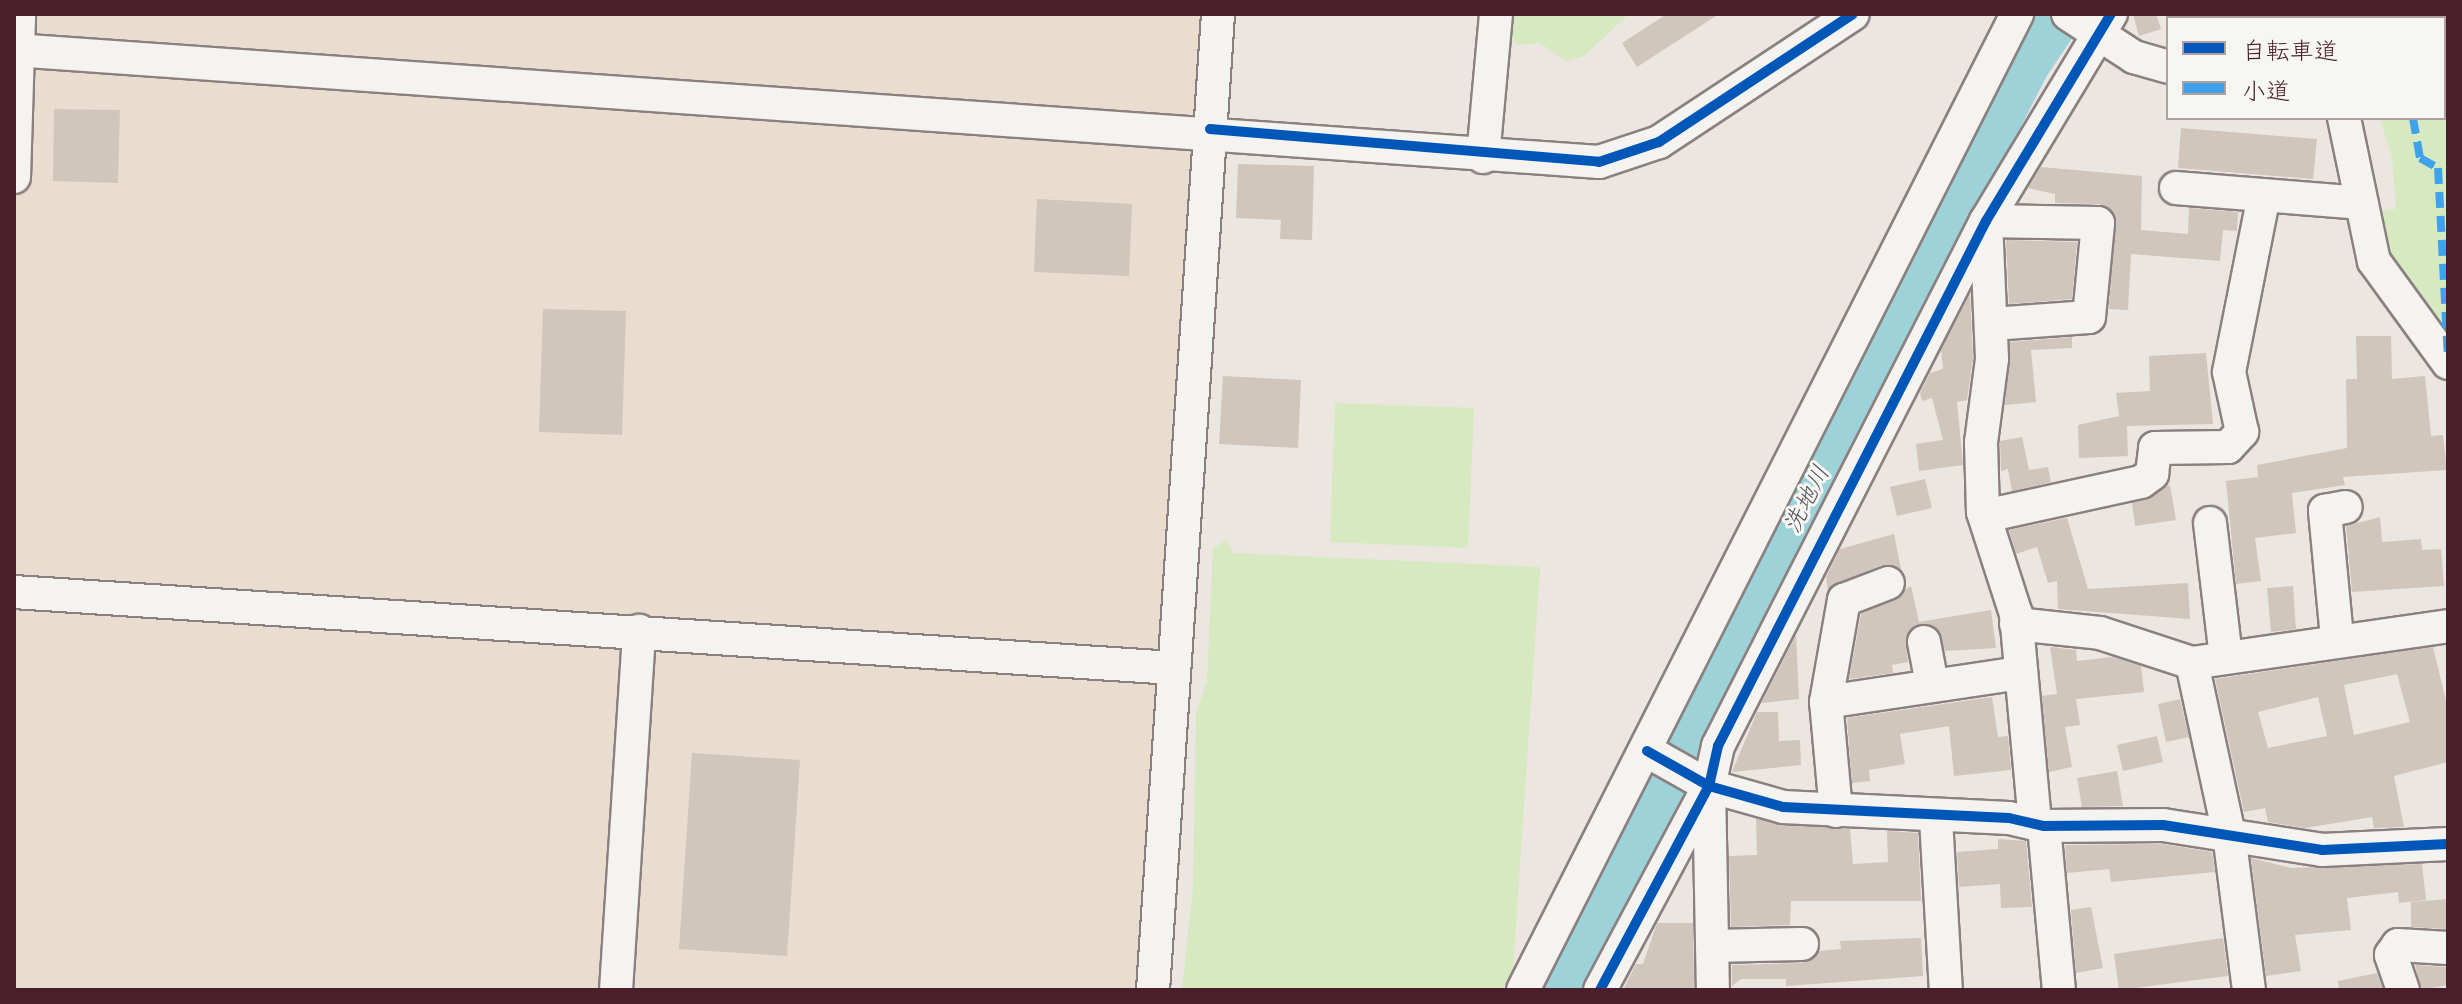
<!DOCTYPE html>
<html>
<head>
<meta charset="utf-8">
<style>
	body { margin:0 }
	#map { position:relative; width:2462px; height:1004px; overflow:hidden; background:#ebe6e0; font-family:"Patrick Hand","Klee One",sans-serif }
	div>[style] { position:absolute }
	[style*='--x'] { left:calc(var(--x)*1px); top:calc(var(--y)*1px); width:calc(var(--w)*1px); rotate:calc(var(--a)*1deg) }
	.built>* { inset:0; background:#e9ddd0 }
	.green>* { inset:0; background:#d7e9c0 }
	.river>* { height:44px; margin:-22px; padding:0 22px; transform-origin:22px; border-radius:22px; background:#9cd2d8 }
	.building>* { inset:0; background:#d0c6bc }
	.roads { filter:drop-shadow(2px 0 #8b8080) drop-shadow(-2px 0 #8b8080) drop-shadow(0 2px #8b8080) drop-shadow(0 -2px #8b8080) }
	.minor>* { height:32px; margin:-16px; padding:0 16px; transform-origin:16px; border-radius:16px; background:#f4f3f0 }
	.quiet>* { height:8px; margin-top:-4px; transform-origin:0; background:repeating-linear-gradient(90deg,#40a2eb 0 16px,transparent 0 24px) }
	.cycleway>* { height:10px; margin:-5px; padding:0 5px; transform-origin:5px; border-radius:5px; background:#0057b8 }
	span { translate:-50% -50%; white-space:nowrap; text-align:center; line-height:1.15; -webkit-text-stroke:6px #f6f6f2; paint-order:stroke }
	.water-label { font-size:24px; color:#58525e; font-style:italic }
	.frame { position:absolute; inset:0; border:16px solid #4a1f2b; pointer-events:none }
	.legend { position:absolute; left:2166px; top:16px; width:280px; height:104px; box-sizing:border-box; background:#f6f6f2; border:2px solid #b1a0a2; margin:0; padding:10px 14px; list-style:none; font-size:24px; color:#4a1f2b }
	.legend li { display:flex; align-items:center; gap:16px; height:40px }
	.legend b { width:40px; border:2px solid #b1a0a2 }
</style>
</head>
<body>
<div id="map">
	<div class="built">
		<i style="clip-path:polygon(14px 14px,1231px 14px,1169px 990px,14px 990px)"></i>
	</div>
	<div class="green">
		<i style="clip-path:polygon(1511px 14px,1629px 14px,1584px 56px,1566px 61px,1540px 43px,1518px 45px,1509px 37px)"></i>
		<i style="clip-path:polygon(2175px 14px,2448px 14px,2448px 338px,2392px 265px,2380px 211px,2396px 209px,2392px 157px,2380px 118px,2444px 118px,2444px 18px)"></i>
		<i style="clip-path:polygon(1335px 403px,1474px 408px,1468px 548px,1330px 542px)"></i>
		<i style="clip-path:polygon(1227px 540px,1233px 553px,1540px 567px,1513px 969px,1502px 990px,1182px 990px,1193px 887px,1196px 713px,1207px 681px,1213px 548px)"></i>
	</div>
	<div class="river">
		<i style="--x:1561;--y:990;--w:635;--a:-63.43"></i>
		<i style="--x:1845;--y:422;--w:403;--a:-62.9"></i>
		<i style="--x:2029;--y:63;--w:59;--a:-56"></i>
	</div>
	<div class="building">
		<i style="clip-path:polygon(1667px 14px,1719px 14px,1637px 67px,1622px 43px)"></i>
		<i style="clip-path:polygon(2133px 14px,2156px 14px,2161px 29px,2139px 36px)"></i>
		<i style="clip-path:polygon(54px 109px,120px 110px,118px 183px,53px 181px)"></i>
		<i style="clip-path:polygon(2181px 128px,2317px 139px,2313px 179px,2178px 168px)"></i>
		<i style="clip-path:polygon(1238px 164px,1314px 166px,1312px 240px,1280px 239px,1281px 220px,1236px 218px)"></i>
		<i style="clip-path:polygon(2041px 167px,2142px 176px,2141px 230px,2188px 234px,2189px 208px,2238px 212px,2237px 231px,2223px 230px,2220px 261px,2131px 254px,2128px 310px,2109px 309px,2115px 215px,2099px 204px,2055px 203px,2055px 194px,2028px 188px)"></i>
		<i style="clip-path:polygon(1037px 199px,1132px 204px,1129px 276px,1034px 272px)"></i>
		<i style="clip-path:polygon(2006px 240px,2077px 242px,2072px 299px,2009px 304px)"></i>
		<i style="clip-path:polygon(1970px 294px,1973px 358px,1967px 400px,1957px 402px,1963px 465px,1919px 471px,1916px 444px,1943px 440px,1932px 398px,1922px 401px,1920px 393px,1930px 373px,1943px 369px,1941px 350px)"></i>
		<i style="clip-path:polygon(543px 309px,626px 311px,622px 435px,539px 432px)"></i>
		<i style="clip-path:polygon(2356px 336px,2391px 336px,2392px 379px,2425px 376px,2431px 436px,2443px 435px,2447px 470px,2343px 477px,2345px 485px,2292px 493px,2296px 533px,2255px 538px,2261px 581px,2236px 584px,2226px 481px,2258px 477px,2257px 465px,2347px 448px,2346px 379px,2357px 379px)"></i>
		<i style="clip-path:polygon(2072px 337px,2072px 348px,2031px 350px,2036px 402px,2005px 405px,2010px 342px)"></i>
		<i style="clip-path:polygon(2206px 353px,2213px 424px,2127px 426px,2128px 456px,2079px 458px,2078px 425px,2119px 416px,2116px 393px,2150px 391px,2149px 356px)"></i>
		<i style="clip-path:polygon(1223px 376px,1301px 380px,1298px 448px,1219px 444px)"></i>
		<i style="clip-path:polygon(2022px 437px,2029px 470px,2048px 467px,2051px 482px,2012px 491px,2008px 469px,2001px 471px,2000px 441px)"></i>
		<i style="clip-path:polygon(1925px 479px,1932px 508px,1897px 516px,1890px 487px)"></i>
		<i style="clip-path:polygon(2170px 485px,2176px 520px,2135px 526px,2132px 503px)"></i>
		<i style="clip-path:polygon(2380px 517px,2382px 542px,2421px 539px,2422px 550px,2441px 549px,2444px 586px,2352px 592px,2346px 526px)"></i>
		<i style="clip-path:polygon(2067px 518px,2088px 589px,2188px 583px,2190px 619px,2058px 609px,2057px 581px,2048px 583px,2037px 547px,2016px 554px,2009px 530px)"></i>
		<i style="clip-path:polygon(1894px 534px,1901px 569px,1881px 565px,1828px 591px,1826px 577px,1840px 549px)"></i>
		<i style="clip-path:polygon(1911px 586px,1919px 622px,1991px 610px,1996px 648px,1945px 651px,1938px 629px,1920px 624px,1906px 637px,1908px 662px,1892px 665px,1893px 673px,1849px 679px,1861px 614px)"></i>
		<i style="clip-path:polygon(2293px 586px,2296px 629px,2271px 632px,2267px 588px)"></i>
		<i style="clip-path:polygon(1796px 635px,1799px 699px,1762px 703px,1762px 702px)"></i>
		<i style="clip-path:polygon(2050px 647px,2076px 650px,2077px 661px,2113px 657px,2141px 666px,2144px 692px,2076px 699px,2080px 725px,2065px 727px,2072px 767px,2049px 772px,2042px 696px,2057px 694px)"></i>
		<i style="clip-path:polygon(evenodd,2433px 647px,2448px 709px,2448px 762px,2394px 776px,2404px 827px,2374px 828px,2372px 817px,2305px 828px,2268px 822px,2265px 808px,2244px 812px,2215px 679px,2433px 647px,2397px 674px,2410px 722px,2354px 735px,2344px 685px,2397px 674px,2433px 647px,2318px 697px,2327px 736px,2268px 748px,2258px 712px,2318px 697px)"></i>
		<i style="clip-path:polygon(1992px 697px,1998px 737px,2008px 736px,2011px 770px,1954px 776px,1949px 726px,1900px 734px,1905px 764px,1869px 770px,1870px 781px,1852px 783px,1847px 718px)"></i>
		<i style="clip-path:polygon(2180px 699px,2189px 737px,2166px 742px,2158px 704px)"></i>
		<i style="clip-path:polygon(1757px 712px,1778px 712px,1779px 741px,1800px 740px,1801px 765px,1732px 772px)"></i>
		<i style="clip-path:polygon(2157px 736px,2163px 762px,2123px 771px,2117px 745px)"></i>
		<i style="clip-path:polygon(692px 753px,800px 760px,787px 956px,679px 949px)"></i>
		<i style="clip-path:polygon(2117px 771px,2123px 806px,2082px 807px,2077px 778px)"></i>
		<i style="clip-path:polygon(1756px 819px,1850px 829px,1853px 864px,1888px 862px,1887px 831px,1918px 833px,1921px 901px,1791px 901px,1790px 925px,1731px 927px,1729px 856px,1757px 855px)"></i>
		<i style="clip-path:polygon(1998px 839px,2026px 841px,2032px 907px,2001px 908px,2000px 884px,1959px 887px,1957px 852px,1998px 849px)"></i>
		<i style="clip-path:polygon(2162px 844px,2212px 852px,2215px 872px,2111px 882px,2109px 869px,2067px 873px,2065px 845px)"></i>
		<i style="clip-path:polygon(2251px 858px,2291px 868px,2422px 864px,2426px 900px,2399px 903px,2398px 892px,2347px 898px,2351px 930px,2295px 935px,2301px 971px,2266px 976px)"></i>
		<i style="clip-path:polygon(2448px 899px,2448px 929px,2411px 927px,2411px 902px)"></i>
		<i style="clip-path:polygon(2091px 907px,2103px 968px,2076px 973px,2071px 910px)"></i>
		<i style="clip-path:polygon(1657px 923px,1693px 923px,1694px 990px,1623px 990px,1636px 964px,1643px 964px)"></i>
		<i style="clip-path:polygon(1921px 938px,1923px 976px,1786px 986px,1786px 979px,1741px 979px,1732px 986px,1732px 965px,1802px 963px,1819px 951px,1841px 949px,1840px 941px)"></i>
		<i style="clip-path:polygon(2223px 938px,2228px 976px,2119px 990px,2114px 954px)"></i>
		<i style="clip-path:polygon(2415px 965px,2448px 967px,2448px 985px,2422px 990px)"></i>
		<i style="clip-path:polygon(2377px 973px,2383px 990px,2339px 990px,2338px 981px)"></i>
	</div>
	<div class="roads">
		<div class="minor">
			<i style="--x:2068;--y:14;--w:79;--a:33.1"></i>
			<i style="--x:2134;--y:57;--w:35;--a:16"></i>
			<i style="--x:14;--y:50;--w:1589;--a:4.04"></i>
			<i style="--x:1599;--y:162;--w:63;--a:-18.4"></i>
			<i style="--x:1659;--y:142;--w:232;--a:-33.4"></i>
			<i style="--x:2344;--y:118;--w:146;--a:78.2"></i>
			<i style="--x:2374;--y:261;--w:126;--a:54"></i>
			<i style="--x:1483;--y:157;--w:144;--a:-84.8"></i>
			<i style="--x:14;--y:177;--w:163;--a:-88.2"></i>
			<i style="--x:2176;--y:188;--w:186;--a:4.6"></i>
			<i style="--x:1992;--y:324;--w:97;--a:-4.1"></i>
			<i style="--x:2089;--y:317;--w:94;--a:-84.5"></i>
			<i style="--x:2098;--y:223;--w:112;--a:-179"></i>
			<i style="--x:1986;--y:221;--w:138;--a:87.5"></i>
			<i style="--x:1992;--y:359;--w:84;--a:97.5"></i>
			<i style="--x:1981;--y:442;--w:70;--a:88.4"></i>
			<i style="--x:1983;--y:512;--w:107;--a:72.1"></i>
			<i style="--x:2016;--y:614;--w:211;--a:84.8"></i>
			<i style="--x:1985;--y:516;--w:160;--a:-12.3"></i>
			<i style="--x:2141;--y:482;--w:14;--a:-36"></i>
			<i style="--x:2152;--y:474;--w:26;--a:-83"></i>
			<i style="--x:2155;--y:448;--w:73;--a:-0.8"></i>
			<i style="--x:2228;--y:447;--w:21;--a:-47"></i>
			<i style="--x:2242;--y:432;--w:61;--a:-102.2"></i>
			<i style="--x:2229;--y:372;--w:180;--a:-78.8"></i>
			<i style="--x:2210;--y:523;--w:135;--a:83.2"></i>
			<i style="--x:14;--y:592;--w:1161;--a:3.75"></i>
			<i style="--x:2016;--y:624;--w:84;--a:6.1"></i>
			<i style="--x:2100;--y:633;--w:97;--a:18.1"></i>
			<i style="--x:2192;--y:663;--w:259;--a:-8.2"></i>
			<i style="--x:2337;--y:638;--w:128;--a:-95.4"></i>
			<i style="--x:2325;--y:511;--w:21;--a:-11"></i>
			<i style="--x:1924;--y:642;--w:43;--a:79.2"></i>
			<i style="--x:2192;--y:663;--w:175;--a:77.8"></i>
			<i style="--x:2229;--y:834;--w:157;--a:82.7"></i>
			<i style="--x:1826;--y:702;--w:197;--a:-8.5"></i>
			<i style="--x:1647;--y:751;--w:71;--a:29.4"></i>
			<i style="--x:1709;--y:786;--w:77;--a:15.8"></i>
			<i style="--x:1783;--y:807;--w:226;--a:2.8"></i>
			<i style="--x:2009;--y:818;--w:36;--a:13"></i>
			<i style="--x:2044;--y:826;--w:119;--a:-0.5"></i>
			<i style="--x:2163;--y:825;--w:161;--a:8.9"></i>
			<i style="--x:2322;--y:850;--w:126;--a:-2.7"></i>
			<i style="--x:1709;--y:786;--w:204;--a:88.9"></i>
			<i style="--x:1836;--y:811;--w:109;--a:-95.2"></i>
			<i style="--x:1826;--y:702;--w:104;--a:-80"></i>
			<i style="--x:1844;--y:600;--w:47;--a:-21.1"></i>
			<i style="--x:1936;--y:819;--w:171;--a:86.7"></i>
			<i style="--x:2044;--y:826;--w:165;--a:84.8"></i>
			<i style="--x:1712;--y:946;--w:90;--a:-1.3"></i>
			<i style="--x:616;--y:990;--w:360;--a:-86.3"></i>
			<i style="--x:1153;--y:990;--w:978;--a:-86.19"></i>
			<i style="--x:1523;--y:990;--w:1094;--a:-63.15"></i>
			<i style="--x:1600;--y:990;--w:231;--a:-61.9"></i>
			<i style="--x:1709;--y:786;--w:41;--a:-77.3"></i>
			<i style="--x:1718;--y:746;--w:589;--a:-62.96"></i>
			<i style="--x:1986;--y:221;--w:242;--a:-58.9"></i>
			<i style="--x:2403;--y:990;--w:37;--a:-109"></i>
			<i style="--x:2391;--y:955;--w:12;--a:-55"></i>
			<i style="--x:2398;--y:945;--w:50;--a:3.4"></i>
		</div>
	</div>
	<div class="quiet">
		<i style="--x:2394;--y:14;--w:4;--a:76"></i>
		<i style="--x:2413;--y:118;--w:41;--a:80.1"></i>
		<i style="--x:2420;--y:158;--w:21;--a:29"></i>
		<i style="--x:2438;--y:168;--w:189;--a:87"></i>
	</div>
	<div class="cycleway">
		<i style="--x:1210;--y:129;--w:390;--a:4.8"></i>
		<i style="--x:1599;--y:162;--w:63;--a:-18.4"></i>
		<i style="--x:1659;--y:142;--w:232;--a:-33.4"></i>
		<i style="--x:1647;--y:751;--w:71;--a:29.4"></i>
		<i style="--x:1709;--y:786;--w:77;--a:15.8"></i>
		<i style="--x:1783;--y:807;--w:226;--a:2.8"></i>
		<i style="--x:2009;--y:818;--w:36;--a:13"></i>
		<i style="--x:2044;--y:826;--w:119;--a:-0.5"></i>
		<i style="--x:2163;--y:825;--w:161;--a:8.9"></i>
		<i style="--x:2322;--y:850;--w:126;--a:-2.7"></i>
		<i style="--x:1600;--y:990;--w:231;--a:-61.9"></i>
		<i style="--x:1709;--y:786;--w:41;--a:-77.3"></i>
		<i style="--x:1718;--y:746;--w:589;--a:-62.96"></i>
		<i style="--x:1986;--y:221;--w:242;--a:-58.9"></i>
	</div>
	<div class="water-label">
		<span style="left:1806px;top:499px;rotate:-63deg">洗地川</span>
	</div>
	<div class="frame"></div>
	<ul class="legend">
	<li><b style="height:10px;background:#0057b8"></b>自転車道</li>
	<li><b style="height:10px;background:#40a2eb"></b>小道</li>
	</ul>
</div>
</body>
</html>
